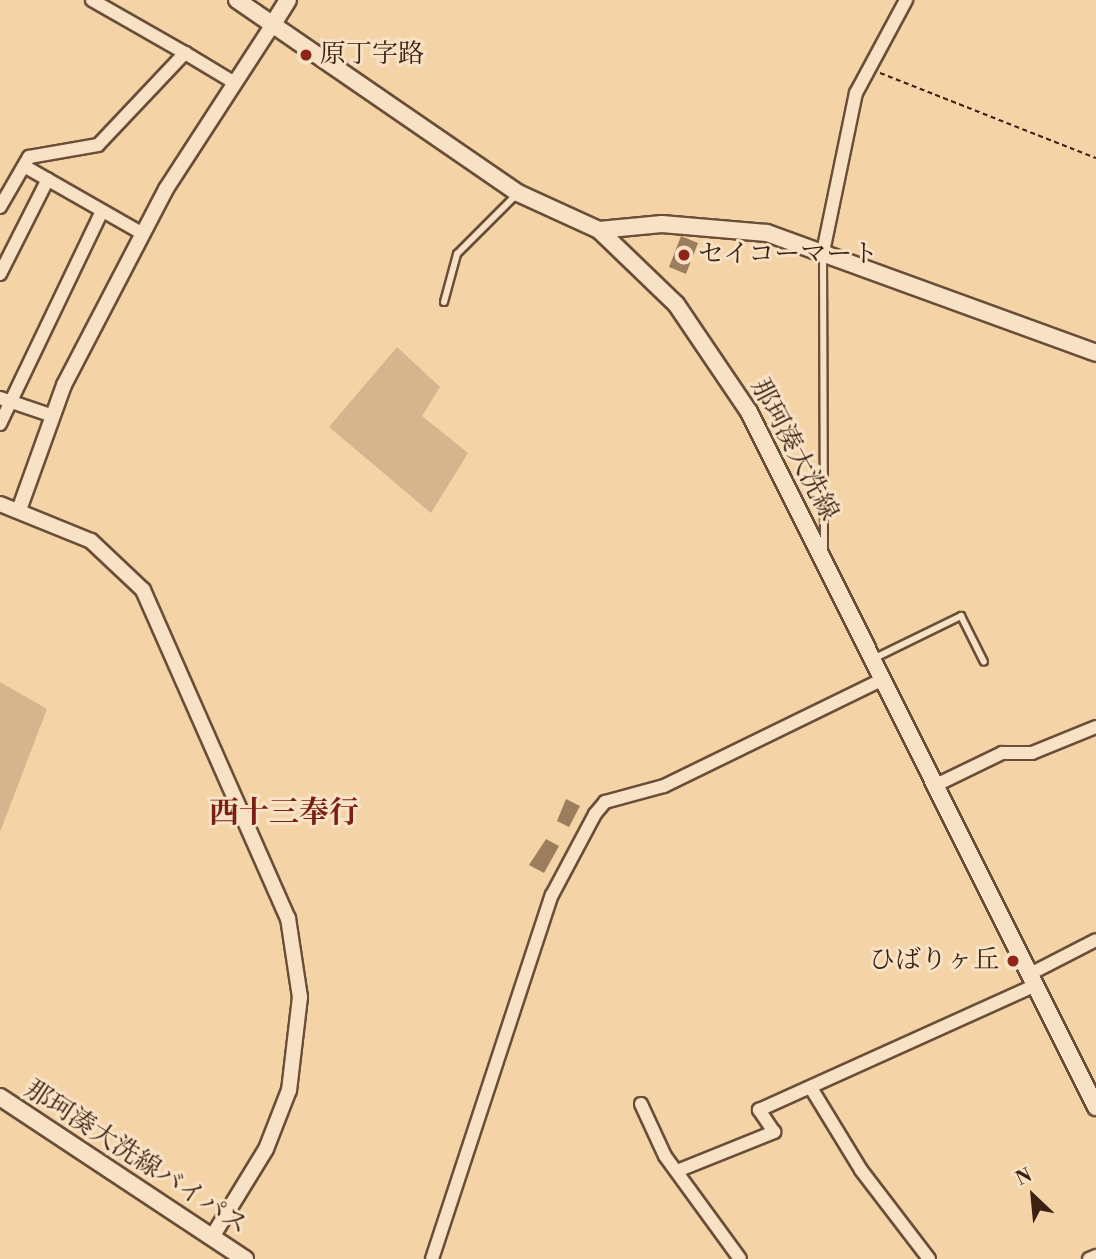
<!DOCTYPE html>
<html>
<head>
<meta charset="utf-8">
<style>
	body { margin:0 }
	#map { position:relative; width:1096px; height:1259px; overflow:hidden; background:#f4d3a6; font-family:"Libre Bodoni","Noto Serif JP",serif }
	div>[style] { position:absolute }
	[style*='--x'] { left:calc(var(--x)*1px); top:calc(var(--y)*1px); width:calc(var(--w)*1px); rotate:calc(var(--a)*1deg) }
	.green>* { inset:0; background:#d5b58d }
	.building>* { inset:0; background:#9c7e5f }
	.path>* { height:2px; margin-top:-1px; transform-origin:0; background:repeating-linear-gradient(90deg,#3c2113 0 5px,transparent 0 8.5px) }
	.roads { filter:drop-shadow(2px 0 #6a4e38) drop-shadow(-2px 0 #6a4e38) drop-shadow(0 2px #6a4e38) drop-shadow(0 -2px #6a4e38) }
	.service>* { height:6px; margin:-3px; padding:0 3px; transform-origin:3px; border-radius:3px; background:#f8e2c5 }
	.minor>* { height:12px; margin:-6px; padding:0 6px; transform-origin:6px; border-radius:6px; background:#f8e2c5 }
	.tertiary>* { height:14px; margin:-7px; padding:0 7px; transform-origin:7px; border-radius:7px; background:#f8e2c5 }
	.secondary>* { height:16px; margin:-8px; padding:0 8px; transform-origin:8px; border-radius:8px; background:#f8e2c5 }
	.dots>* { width:19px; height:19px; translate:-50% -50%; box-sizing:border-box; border:4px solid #f8e2c5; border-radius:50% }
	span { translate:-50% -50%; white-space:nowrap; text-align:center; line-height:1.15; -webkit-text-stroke:6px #f8e2c5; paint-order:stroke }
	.poi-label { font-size:26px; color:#3c2113 }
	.left { translate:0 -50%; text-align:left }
	.right { translate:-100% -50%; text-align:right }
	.street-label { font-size:26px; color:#3c2113 }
	.quarter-label { font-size:30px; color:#7a1f14; font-weight:700 }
	.north { position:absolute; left:998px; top:1161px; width:70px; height:70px; -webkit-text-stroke:5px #f8e2c5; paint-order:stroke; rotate:334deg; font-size:19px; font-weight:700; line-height:28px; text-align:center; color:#3c2113 }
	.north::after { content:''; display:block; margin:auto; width:24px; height:32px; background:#3c2113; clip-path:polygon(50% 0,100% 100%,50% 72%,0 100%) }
</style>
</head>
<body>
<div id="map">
	<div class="green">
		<i style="clip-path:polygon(397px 347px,440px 387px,422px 416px,468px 453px,431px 513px,329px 427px)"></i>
		<i style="clip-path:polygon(0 682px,47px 709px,0 832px)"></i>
	</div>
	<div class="building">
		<i style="clip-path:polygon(681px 236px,698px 243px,686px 274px,669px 267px)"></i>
		<i style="clip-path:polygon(566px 799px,580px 806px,569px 827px,557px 821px)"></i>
		<i style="clip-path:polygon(546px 839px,559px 846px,544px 873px,529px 865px)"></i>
	</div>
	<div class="path">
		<i style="--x:880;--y:73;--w:232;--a:21.5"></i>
	</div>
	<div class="roads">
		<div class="service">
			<i style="--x:823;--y:254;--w:297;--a:89.8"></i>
			<i style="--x:444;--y:302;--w:50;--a:-74.8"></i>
			<i style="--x:457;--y:254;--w:85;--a:-45"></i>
			<i style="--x:875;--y:658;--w:96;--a:-26"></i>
			<i style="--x:961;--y:616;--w:51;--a:63.4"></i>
		</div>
		<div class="minor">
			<i style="--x:92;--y:0;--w:107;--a:29.7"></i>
			<i style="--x:24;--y:166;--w:137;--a:29.7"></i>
			<i style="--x:0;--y:207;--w:58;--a:-59.9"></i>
			<i style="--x:29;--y:157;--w:70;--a:-9.9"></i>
			<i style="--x:98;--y:145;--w:127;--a:-46.6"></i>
			<i style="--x:185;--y:53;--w:56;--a:31.1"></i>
			<i style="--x:823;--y:252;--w:162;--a:-78.3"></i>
			<i style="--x:856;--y:93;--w:106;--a:-61.7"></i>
			<i style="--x:0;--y:274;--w:106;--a:-63.2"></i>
			<i style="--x:0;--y:398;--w:56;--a:18.8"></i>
			<i style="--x:0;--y:424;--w:236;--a:-64.4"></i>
			<i style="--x:934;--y:786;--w:76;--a:-25.9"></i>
			<i style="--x:1002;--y:753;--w:30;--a:0"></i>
			<i style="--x:1032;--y:753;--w:69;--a:-22.1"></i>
			<i style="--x:1028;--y:975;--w:76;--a:-27.2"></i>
			<i style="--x:811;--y:1088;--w:96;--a:58.6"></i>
			<i style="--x:861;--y:1170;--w:112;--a:52.6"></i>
			<i style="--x:641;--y:1104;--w:57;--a:65.2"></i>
			<i style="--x:665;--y:1156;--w:127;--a:53.9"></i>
			<i style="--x:677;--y:1171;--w:105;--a:-21.9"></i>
			<i style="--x:774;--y:1132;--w:27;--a:-124"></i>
			<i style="--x:759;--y:1110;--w:302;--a:-24.3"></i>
			<i style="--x:432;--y:1259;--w:383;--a:-71.8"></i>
			<i style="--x:552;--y:895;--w:92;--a:-62"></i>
			<i style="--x:595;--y:814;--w:16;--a:-50"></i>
			<i style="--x:605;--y:802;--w:61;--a:-15.2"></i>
			<i style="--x:664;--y:786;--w:244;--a:-26"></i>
			<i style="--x:1089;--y:1259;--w:8;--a:-23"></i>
		</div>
		<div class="tertiary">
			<i style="--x:0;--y:504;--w:98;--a:22.1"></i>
			<i style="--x:91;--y:541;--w:71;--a:43.3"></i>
			<i style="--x:143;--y:590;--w:359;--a:66.2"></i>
			<i style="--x:288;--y:918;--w:80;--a:81.4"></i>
			<i style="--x:300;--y:997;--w:94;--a:96.7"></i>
			<i style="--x:289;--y:1090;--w:63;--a:111.3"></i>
			<i style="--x:266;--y:1149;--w:103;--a:121.5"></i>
			<i style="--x:19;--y:510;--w:133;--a:-70.2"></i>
			<i style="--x:64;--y:385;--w:221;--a:-62.5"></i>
			<i style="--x:166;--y:189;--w:197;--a:-57"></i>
		</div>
		<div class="secondary">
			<i style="--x:237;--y:0;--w:341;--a:34.5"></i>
			<i style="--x:518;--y:193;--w:89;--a:24.6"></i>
			<i style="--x:599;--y:230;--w:107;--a:43.9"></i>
			<i style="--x:676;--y:304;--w:130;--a:55.9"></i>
			<i style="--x:749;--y:412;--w:777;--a:63.47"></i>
			<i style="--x:273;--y:24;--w:28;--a:-58"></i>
			<i style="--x:599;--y:230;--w:63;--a:-5.4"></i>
			<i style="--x:662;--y:224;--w:105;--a:4.9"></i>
			<i style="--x:767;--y:233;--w:350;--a:20"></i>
			<i style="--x:0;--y:1097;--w:294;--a:33.5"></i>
		</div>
	</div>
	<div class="dots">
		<i style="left:306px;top:55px;background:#8f2418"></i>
		<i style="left:684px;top:255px;background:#8f2418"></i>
		<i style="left:1013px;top:961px;background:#8f2418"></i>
	</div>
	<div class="poi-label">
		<span class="left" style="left:320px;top:55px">原丁字路</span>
		<span class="left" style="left:698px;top:255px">セイコーマート</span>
		<span class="right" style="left:999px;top:961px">ひばりヶ丘</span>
	</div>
	<div class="street-label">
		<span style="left:794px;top:450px;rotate:62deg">那珂湊大洗線</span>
		<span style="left:136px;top:1158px;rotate:33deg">那珂湊大洗線バイパス</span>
	</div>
	<div class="quarter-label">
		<span style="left:284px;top:813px">西十三奉行</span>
	</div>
	<div class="north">N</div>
</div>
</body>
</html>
